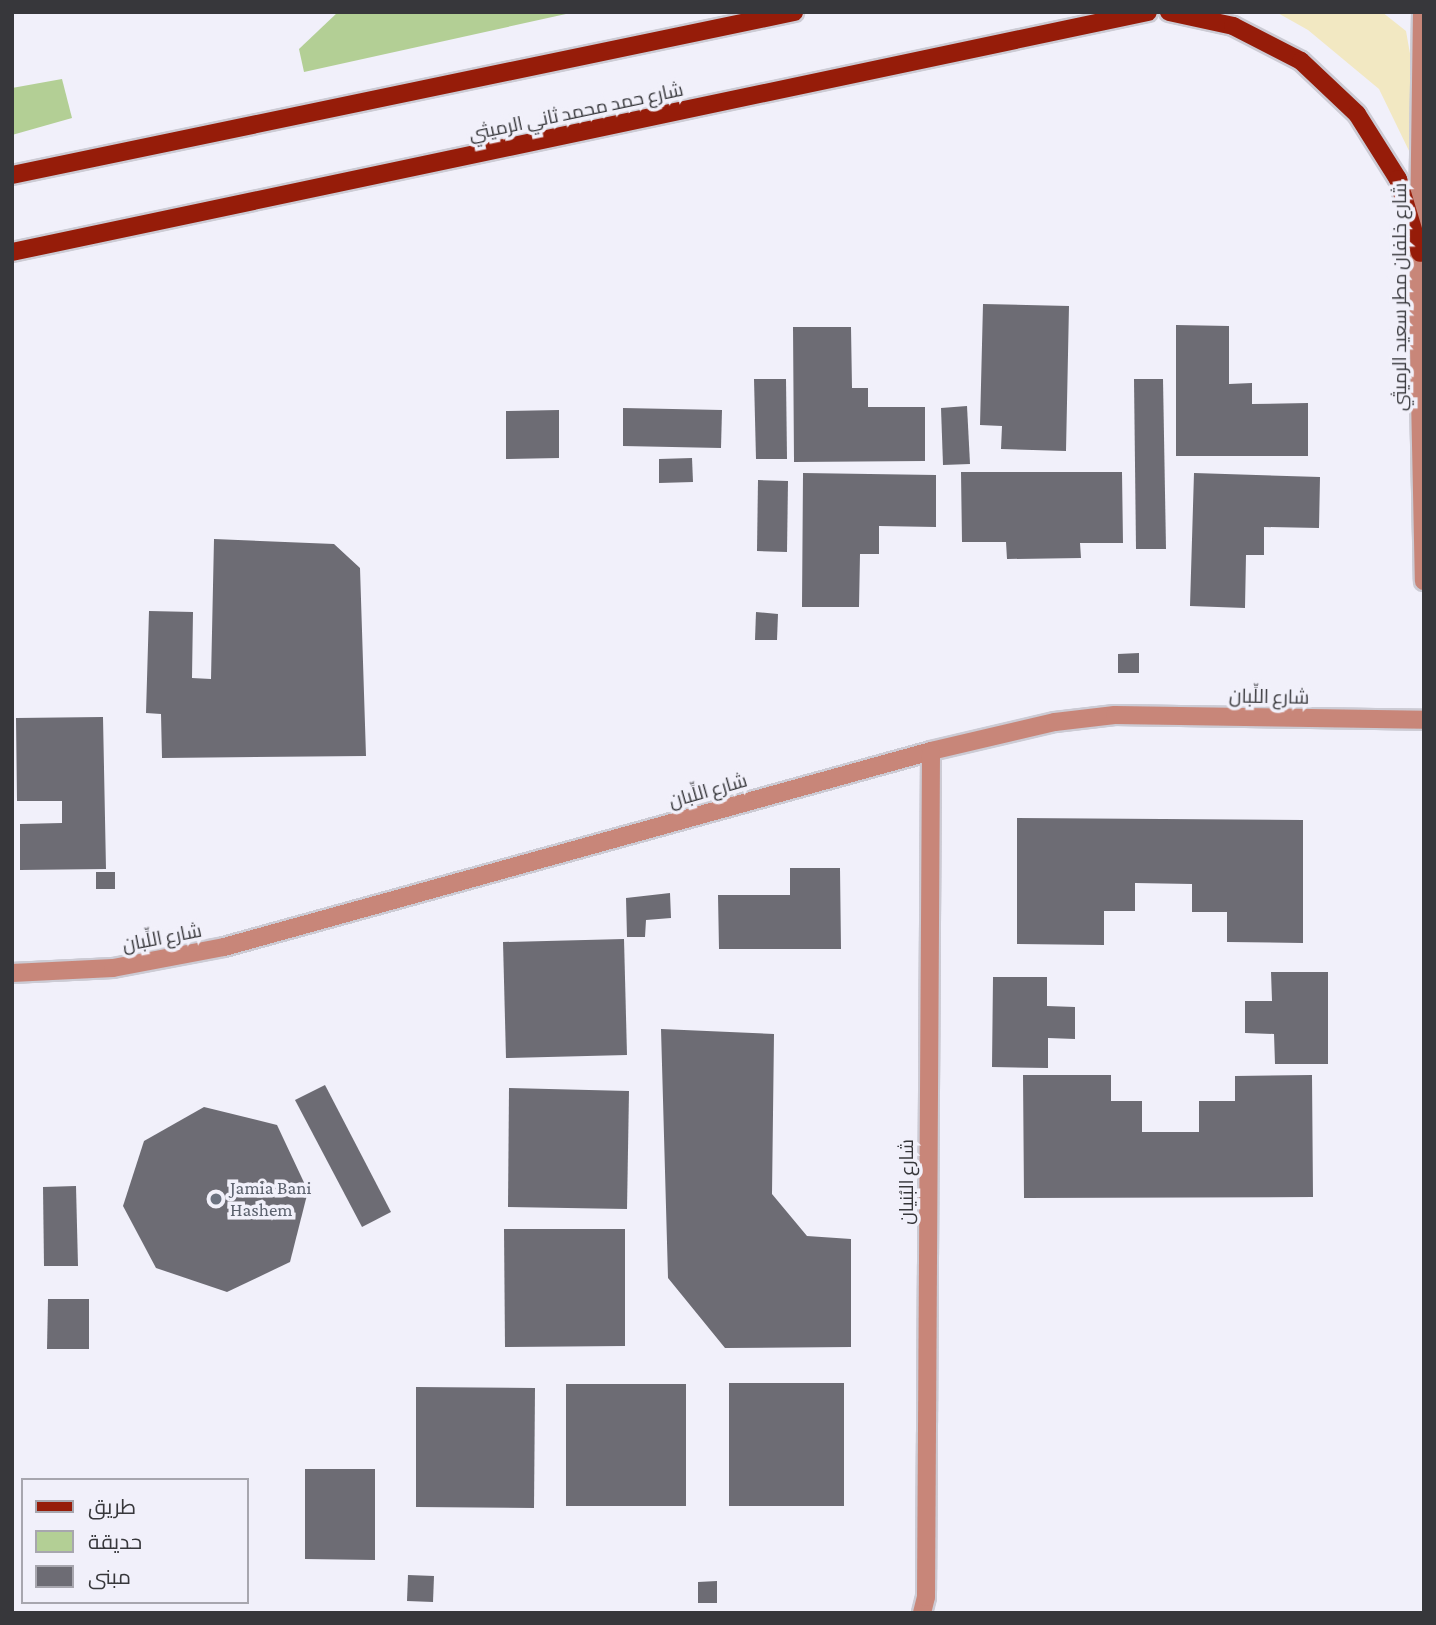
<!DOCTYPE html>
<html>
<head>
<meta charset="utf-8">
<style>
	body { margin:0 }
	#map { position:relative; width:1436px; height:1625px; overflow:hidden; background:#f1f0fa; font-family:"Crimson Pro",Cairo,serif }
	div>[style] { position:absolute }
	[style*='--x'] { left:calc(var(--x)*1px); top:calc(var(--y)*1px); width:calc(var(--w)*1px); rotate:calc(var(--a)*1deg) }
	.green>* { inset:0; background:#b3cf95 }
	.sand>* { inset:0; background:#f2e8c2 }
	.building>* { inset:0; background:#6d6c74 }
	.roads { filter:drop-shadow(2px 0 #cccbd4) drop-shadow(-2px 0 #cccbd4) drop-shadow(0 2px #cccbd4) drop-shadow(0 -2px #cccbd4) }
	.minor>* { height:18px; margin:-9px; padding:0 9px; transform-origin:9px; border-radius:9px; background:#c88679 }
	.major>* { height:18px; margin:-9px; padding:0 9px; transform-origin:9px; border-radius:9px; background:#961c09 }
	.dots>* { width:19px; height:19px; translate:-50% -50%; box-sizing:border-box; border:4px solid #f1f0fa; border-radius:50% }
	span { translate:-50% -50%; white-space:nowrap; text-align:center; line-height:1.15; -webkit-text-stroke:7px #f1f0fa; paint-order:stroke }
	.street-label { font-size:19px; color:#37373b }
	.worship-label { font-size:19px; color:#5b616d }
	.left { translate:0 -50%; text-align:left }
	.frame { position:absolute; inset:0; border:14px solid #37373b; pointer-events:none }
	.legend { position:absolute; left:21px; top:1478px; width:228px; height:126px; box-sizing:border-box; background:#f1f0fa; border:2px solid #a7a6ae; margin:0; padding:9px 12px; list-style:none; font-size:21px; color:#37373b }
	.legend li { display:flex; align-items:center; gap:14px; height:35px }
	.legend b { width:35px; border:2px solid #a7a6ae }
</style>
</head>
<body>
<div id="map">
	<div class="green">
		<i style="clip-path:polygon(338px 12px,575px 12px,304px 72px,299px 49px)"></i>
		<i style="clip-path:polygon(62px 79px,72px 118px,12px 135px,12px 88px)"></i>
	</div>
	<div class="sand">
		<i style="clip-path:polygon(1276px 12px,1382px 12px,1406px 31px,1412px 65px,1412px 157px,1379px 89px,1308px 30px)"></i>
	</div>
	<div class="building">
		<i style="clip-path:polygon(983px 304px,1069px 306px,1066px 451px,1001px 449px,1002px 426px,980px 425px)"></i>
		<i style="clip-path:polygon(1176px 325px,1229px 326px,1229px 384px,1252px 383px,1252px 404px,1308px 403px,1308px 456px,1176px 456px)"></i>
		<i style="clip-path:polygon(793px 327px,851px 327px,852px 388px,868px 388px,868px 407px,925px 407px,925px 461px,794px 462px)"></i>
		<i style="clip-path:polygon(754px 379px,786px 379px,787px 459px,756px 459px)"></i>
		<i style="clip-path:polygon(1134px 379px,1163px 379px,1166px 549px,1136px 549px)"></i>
		<i style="clip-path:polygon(967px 406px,970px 464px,943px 465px,941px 408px)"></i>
		<i style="clip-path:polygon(623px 408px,722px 410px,721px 448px,623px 446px)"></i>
		<i style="clip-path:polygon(559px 410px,559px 458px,506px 459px,506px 411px)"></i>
		<i style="clip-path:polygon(692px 458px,693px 482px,659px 483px,659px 459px)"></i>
		<i style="clip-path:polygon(961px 472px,1122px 472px,1123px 543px,1080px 543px,1081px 558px,1007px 559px,1006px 542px,962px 542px)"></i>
		<i style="clip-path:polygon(803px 473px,936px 475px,936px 527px,879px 526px,879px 554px,860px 554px,859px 607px,802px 607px)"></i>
		<i style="clip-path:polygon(1194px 473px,1320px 477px,1319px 528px,1264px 527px,1264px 555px,1246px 555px,1245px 608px,1190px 606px)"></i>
		<i style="clip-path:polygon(758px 480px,788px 481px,787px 552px,757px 551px)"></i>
		<i style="clip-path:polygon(214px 539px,334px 544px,360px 568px,366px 756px,162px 758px,161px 714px,146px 713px,149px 611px,193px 612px,192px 678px,211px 679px)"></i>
		<i style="clip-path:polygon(756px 612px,778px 614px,777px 640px,755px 640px)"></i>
		<i style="clip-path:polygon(1139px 653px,1139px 673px,1118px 673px,1118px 654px)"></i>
		<i style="clip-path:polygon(103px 717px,106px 869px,20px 870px,20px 824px,62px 823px,62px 801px,17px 801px,16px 718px)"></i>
		<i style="clip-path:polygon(1017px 818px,1303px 820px,1303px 943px,1227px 942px,1227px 912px,1192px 912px,1192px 884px,1135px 883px,1135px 911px,1104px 911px,1104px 945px,1017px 944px)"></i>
		<i style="clip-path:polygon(790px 868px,840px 868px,841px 949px,719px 949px,718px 895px,790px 895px)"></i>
		<i style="clip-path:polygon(96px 872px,115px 872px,115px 889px,96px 889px)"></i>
		<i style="clip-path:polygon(670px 893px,671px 918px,646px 920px,645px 937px,627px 937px,626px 898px)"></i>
		<i style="clip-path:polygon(624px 939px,627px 1055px,506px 1058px,503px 942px)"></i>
		<i style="clip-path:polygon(1271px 972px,1328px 972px,1328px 1064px,1275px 1064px,1274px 1034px,1245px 1033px,1245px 1001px,1272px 1001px)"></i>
		<i style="clip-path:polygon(993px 977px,1047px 977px,1047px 1006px,1075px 1007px,1075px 1039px,1048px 1038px,1048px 1068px,992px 1067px)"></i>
		<i style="clip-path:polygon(661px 1029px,774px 1034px,772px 1194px,807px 1236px,851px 1239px,851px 1347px,725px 1348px,668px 1278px)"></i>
		<i style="clip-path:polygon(1023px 1075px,1111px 1075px,1111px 1101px,1142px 1101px,1142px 1132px,1199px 1132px,1199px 1101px,1235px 1101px,1235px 1076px,1312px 1075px,1313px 1197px,1024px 1198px)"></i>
		<i style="clip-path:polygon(325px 1085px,391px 1212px,362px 1227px,295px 1100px)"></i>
		<i style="clip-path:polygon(509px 1088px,629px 1091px,627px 1209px,508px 1207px)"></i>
		<i style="clip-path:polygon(204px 1107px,277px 1125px,308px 1191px,290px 1262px,227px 1292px,156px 1268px,123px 1206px,144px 1141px)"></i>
		<i style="clip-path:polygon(76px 1186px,78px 1266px,44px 1266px,43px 1187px)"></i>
		<i style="clip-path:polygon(504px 1229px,625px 1229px,625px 1346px,505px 1347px)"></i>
		<i style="clip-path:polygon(48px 1299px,89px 1299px,89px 1349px,47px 1349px)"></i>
		<i style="clip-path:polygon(729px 1383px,844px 1383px,844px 1506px,729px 1506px)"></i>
		<i style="clip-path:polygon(566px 1384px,686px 1384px,686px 1506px,566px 1506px)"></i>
		<i style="clip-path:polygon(416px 1387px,535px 1388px,534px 1508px,416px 1507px)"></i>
		<i style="clip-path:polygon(305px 1469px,375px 1469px,375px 1560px,305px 1559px)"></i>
		<i style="clip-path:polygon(408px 1575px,434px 1576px,433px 1602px,407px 1601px)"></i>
		<i style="clip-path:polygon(717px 1581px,717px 1603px,698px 1603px,698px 1582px)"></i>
	</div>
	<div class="roads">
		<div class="minor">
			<i style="--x:1422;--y:12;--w:289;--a:90.8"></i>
			<i style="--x:1418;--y:301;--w:280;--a:88.8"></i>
			<i style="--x:12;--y:973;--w:101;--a:-2.8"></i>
			<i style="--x:113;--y:968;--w:113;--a:-10.7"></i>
			<i style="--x:224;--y:947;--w:734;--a:-15.49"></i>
			<i style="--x:931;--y:751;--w:127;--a:-13.2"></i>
			<i style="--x:1055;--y:722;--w:60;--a:-6.7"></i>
			<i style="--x:1115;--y:715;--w:309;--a:0.9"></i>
			<i style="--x:922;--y:1613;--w:16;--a:-76"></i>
			<i style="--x:926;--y:1597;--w:846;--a:-89.66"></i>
		</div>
		<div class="major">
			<i style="--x:1169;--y:12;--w:66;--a:12.3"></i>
			<i style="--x:1233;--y:26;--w:76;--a:27.2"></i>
			<i style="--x:1301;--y:61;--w:77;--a:43.4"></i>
			<i style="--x:1357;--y:114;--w:77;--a:57.8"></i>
			<i style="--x:1398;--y:179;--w:77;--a:73.4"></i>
			<i style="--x:12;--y:175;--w:799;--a:-11.77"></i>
			<i style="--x:12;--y:252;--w:1161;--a:-11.93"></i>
		</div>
	</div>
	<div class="dots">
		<i style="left:216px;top:1199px;background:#6b7280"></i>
	</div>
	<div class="street-label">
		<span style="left:576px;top:112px;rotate:-12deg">شارع حمد محمد ثاني الرميثي</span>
		<span style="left:1400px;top:297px;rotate:-90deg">شارع خلفان مطر سعيد الرميثي</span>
		<span style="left:1269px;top:697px;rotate:1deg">شارع اللِّبان</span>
		<span style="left:708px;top:791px;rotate:-16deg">شارع اللِّبان</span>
		<span style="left:162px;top:938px;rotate:-11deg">شارع اللِّبان</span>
		<span style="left:907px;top:1182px;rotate:-90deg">شارع البُنيان</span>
	</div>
	<div class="worship-label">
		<span class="left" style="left:230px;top:1199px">Jamia Bani<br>Hashem</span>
	</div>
	<div class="frame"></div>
	<ul class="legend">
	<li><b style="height:9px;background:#961c09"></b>طريق</li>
	<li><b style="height:19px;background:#b3cf95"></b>حديقة</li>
	<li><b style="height:19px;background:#6d6c74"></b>مبنى</li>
	</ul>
</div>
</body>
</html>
